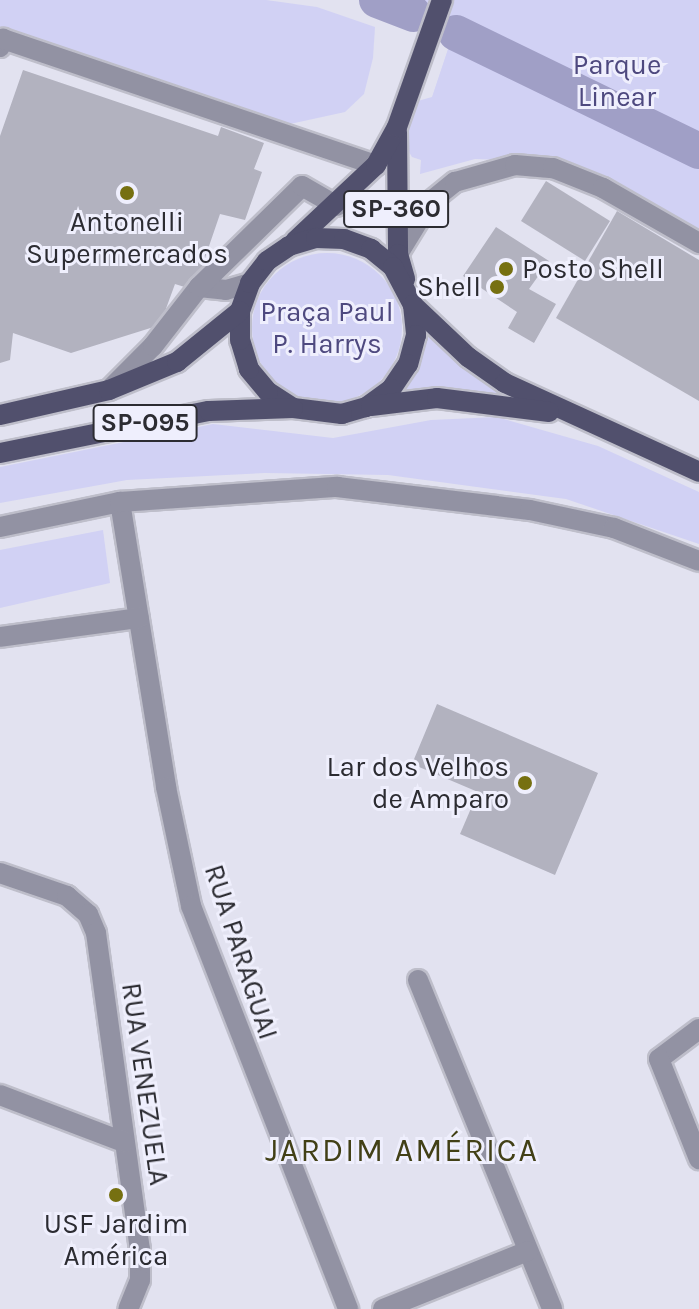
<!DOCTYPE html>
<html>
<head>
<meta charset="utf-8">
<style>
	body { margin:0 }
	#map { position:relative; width:699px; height:1309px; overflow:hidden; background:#e2e2f0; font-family:Karla,sans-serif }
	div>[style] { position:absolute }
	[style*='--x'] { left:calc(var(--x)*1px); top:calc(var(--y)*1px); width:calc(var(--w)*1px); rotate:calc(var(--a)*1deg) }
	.green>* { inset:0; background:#d1d1f4 }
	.round { border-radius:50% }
	.river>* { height:36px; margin:-18px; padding:0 18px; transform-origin:18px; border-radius:18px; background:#a09fc6 }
	.building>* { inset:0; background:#b2b2bf }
	.roads { filter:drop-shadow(2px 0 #bebeca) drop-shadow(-2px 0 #bebeca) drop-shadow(0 2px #bebeca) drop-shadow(0 -2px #bebeca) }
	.minor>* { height:20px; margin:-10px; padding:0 10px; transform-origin:10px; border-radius:10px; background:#9292a3 }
	.major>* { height:20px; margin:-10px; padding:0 10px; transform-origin:10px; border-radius:10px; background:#51506d }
	.dots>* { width:22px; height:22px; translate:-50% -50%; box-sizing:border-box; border:4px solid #efeffd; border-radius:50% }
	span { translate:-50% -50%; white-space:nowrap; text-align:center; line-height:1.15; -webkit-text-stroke:6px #efeffd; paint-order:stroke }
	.shield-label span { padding:2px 6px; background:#efeffd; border:2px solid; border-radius:6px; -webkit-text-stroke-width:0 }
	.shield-label { font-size:26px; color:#2c2c32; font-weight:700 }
	.park-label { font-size:28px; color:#4e497f }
	.poi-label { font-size:28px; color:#2c2c32 }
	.left { translate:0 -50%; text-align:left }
	.right { translate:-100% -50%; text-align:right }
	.street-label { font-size:28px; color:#2c2c32 }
	.quarter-label { font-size:32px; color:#424016; letter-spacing:2px }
</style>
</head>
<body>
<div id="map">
	<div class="green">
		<i style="clip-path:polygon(0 0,266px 0,317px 7px,375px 27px,373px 58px,364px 94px,345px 112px,290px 124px,229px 116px,0 34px)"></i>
		<i style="clip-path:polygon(378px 0,699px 0,699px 252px,567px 177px,507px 160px,475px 159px,420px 174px,421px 160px,412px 157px,395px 129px,400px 106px,432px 97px,451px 40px,415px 26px)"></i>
		<i class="round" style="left:252px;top:253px;width:150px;height:150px"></i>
		<i style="clip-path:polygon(423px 330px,532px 403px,402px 394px)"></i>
		<i style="clip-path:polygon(497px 417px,598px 446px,699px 492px,699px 544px,566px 499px,388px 475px,265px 473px,127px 480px,0 503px,0 467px,213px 424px,333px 438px,431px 420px)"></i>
		<i style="clip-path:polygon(103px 530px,110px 583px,0 608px,0 550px)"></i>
	</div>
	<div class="river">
		<i style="--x:377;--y:0;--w:39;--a:21"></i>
		<i style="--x:456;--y:33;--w:270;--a:25.9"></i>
	</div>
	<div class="building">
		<i style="clip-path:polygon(23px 70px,218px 136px,221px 127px,264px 143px,254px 169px,262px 172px,245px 220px,220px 214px,194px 290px,175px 284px,160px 325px,71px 353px,13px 333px,10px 360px,0 363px,0 136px)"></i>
		<i style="clip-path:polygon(546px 181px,610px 221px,585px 261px,521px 221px)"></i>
		<i style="clip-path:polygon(617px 211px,699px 260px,699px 401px,556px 318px)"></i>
		<i style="clip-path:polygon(496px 227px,549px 261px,529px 289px,556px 304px,534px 343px,508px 328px,517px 312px,463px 276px)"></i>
		<i style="clip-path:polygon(437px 704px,598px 773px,555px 875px,460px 834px,478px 792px,412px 764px)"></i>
	</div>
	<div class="roads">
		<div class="minor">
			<i style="--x:0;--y:47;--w:9;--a:-69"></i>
			<i style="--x:3;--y:39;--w:394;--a:18.7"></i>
			<i style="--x:398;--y:254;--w:61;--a:-58.4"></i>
			<i style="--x:430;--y:202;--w:32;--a:-39"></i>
			<i style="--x:455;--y:182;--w:62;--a:-15.8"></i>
			<i style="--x:515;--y:165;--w:38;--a:5"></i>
			<i style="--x:553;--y:168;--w:54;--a:21.8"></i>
			<i style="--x:603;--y:188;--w:111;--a:29.8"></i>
			<i style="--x:199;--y:287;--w:27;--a:6"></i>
			<i style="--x:226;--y:290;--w:25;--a:-16"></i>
			<i style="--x:109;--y:390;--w:62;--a:-45"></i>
			<i style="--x:153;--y:346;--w:75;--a:-52.1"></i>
			<i style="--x:199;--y:287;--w:144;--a:-44.4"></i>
			<i style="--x:302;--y:186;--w:40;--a:29.7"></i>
			<i style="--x:120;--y:502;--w:289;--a:80.8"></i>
			<i style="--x:166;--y:787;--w:122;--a:78.1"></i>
			<i style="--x:191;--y:906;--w:433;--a:68.7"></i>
			<i style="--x:0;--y:527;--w:123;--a:-11.8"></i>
			<i style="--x:120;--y:502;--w:218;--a:-4"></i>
			<i style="--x:337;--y:487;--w:194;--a:6.8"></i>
			<i style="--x:530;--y:510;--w:86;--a:12.1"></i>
			<i style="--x:614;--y:528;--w:91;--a:21.2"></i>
			<i style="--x:0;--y:637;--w:140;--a:-7.8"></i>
			<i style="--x:0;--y:873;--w:71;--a:18.9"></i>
			<i style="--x:67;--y:896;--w:28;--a:41"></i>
			<i style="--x:88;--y:914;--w:21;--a:67"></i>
			<i style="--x:96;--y:933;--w:319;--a:82.1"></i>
			<i style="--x:140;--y:1249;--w:31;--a:90"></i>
			<i style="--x:140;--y:1280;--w:31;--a:112"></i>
			<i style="--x:418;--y:980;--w:355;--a:67.8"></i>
			<i style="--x:699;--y:1029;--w:50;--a:143.1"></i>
			<i style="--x:659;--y:1059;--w:108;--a:68.2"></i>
			<i style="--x:0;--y:1095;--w:133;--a:20.8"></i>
			<i style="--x:383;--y:1309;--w:156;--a:-21.8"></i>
		</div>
		<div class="major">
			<i style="--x:397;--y:132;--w:122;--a:89.5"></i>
			<i style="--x:398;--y:254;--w:26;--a:74"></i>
			<i style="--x:295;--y:241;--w:111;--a:-43.2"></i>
			<i style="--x:376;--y:165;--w:43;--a:-61.1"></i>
			<i style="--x:397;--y:127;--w:135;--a:-70.5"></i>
			<i style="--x:413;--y:305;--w:30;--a:84"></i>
			<i style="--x:416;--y:335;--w:30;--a:105"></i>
			<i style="--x:408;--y:364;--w:30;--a:124"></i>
			<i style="--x:391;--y:389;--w:31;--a:144"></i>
			<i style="--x:366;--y:407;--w:25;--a:164"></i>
			<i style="--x:342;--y:414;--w:49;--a:-173"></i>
			<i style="--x:293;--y:408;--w:30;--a:-147"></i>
			<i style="--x:268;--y:392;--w:30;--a:-130"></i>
			<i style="--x:249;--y:369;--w:30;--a:-107"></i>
			<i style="--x:240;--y:340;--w:29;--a:-90"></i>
			<i style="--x:240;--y:311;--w:30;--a:-70"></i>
			<i style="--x:250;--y:283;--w:28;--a:-52"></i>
			<i style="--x:267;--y:261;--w:27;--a:-34"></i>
			<i style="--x:289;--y:246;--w:28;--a:-17"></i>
			<i style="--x:316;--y:238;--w:28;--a:2"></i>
			<i style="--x:344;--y:239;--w:29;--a:20"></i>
			<i style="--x:371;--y:249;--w:28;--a:39"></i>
			<i style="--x:393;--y:267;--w:43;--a:62.2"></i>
			<i style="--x:413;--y:305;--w:76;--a:43.4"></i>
			<i style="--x:468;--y:357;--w:45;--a:35.1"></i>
			<i style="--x:505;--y:383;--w:213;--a:24.6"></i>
			<i style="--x:371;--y:406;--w:66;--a:-6.9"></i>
			<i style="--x:437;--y:398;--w:113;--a:7.1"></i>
			<i style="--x:0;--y:415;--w:112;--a:-12.9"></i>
			<i style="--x:109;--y:390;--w:74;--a:-22.4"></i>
			<i style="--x:177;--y:362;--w:81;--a:-39"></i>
			<i style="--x:0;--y:453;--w:213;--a:-11.4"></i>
			<i style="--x:209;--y:411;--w:84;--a:-2"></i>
		</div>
	</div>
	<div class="dots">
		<i style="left:127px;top:193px;background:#767011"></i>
		<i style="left:506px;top:269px;background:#767011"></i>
		<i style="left:497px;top:287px;background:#767011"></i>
		<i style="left:525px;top:783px;background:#767011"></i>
		<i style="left:116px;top:1195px;background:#767011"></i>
	</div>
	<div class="shield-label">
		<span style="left:396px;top:209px">SP-360</span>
		<span style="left:145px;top:423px">SP-095</span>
	</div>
	<div class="park-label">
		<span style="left:617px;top:81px">Parque<br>Linear</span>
		<span style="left:327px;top:328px">Praça Paul<br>P. Harrys</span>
	</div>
	<div class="poi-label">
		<span style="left:127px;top:238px">Antonelli<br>Supermercados</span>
		<span class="left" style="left:522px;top:269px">Posto Shell</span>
		<span class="right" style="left:481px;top:287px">Shell</span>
		<span class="right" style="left:509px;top:783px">Lar dos Velhos<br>de Amparo</span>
		<span style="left:116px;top:1240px">USF Jardim<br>América</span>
	</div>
	<div class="street-label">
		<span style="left:241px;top:952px;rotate:72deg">RUA PARAGUAI</span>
		<span style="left:145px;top:1084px;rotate:82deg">RUA VENEZUELA</span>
	</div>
	<div class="quarter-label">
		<span style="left:402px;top:1151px">JARDIM AMÉRICA</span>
	</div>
</div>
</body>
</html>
